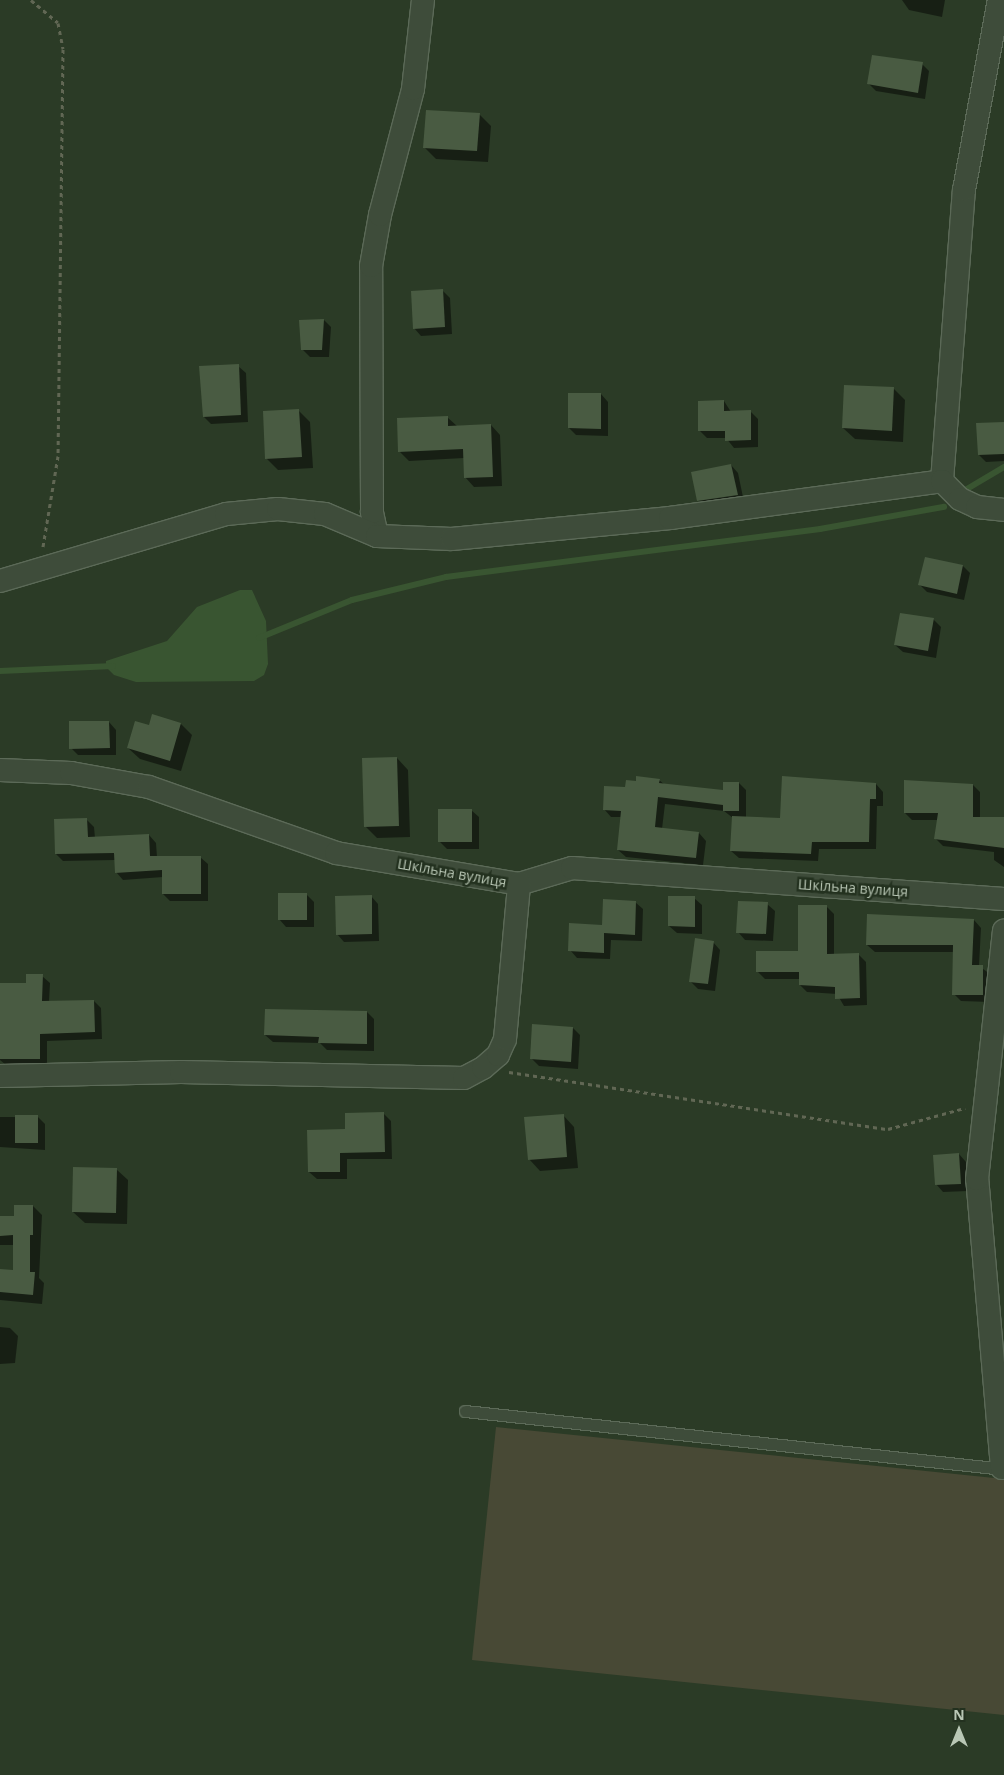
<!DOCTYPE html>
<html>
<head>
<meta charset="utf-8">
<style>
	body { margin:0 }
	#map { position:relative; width:1004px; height:1775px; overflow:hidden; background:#2b3b26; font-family:"Open Sans",sans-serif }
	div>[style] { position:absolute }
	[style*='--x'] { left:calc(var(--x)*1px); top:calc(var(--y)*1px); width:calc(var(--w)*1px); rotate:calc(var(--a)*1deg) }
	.green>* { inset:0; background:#484935 }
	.water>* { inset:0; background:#395531 }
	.shadow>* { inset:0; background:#0007 }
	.stream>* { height:5.5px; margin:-2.75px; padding:0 2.75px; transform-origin:2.75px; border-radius:2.75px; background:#395531 }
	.building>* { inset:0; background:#495b42 }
	.path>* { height:3px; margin-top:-1.5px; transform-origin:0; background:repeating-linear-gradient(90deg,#616754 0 4px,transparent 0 8px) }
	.roads { filter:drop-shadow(1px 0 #5c6a58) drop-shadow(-1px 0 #5c6a58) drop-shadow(0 1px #5c6a58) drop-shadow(0 -1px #5c6a58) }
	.lane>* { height:11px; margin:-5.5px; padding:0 5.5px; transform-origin:5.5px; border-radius:5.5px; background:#3e4c3a }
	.street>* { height:22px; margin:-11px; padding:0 11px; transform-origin:11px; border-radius:11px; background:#3e4c3a }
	span { translate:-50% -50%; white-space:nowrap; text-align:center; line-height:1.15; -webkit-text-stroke:5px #23311f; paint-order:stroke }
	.street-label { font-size:14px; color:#b9c7b5 }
	.north { position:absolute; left:934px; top:1705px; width:50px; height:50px; -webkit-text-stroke:4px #23311f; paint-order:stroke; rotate:0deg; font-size:14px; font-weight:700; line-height:20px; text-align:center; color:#b9c7b5 }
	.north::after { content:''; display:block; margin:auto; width:18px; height:22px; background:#b9c7b5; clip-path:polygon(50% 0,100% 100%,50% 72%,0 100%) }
</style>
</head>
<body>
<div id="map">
	<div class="green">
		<i style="clip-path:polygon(496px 1427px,1004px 1479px,1004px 1715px,472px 1660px)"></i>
	</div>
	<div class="water">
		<i style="clip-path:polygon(240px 590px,252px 590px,266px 621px,268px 664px,264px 675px,254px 681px,136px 682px,114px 675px,106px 667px,106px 661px,167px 641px,197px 607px)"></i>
	</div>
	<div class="shadow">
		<i style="clip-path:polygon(902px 0,945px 0,942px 17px,909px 10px)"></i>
		<i style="clip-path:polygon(922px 64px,929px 71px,925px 99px,876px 91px,869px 84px)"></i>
		<i style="clip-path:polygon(479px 114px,491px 126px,488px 162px,436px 159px,424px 147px)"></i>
		<i style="clip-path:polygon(442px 290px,450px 298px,452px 334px,421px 336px,414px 328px)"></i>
		<i style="clip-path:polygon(324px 320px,331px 327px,329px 357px,310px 357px,302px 349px)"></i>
		<i style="clip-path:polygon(238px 366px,246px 373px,248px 422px,211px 424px,204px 417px)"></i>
		<i style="clip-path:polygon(893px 388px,905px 400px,903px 442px,855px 439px,843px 428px)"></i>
		<i style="clip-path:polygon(601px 394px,608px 402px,608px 436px,576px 435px,569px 428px)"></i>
		<i style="clip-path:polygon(724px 401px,731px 412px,750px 411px,758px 419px,758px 447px,734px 448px,726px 438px,707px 438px,700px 431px)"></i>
		<i style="clip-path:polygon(299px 411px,310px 422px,313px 468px,278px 470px,266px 458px)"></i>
		<i style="clip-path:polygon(447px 417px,457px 426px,491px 425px,500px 435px,502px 486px,474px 487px,465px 477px,464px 458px,409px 461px,400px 452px)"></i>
		<i style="clip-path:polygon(1004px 423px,1004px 461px,986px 462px,979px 455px)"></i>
		<i style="clip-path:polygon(731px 465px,738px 473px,744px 502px,706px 508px,698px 500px)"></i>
		<i style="clip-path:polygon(963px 566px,970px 573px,964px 600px,927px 592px,920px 585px)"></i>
		<i style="clip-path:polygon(933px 619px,941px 627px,936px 658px,903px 652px,895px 645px)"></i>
		<i style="clip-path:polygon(109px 722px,116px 730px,116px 755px,78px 755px,71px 748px)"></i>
		<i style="clip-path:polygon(181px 724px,192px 735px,181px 771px,140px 759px,128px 748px,150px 726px)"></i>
		<i style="clip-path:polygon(397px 758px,408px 770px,410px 837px,377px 838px,365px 826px)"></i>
		<i style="clip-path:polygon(659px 780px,665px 785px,724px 791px,739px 783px,746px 790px,746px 818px,781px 819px,876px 784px,883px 792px,883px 806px,877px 806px,876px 849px,819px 849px,818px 861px,739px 858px,731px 851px,733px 818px,724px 811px,665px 804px,662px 829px,699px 833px,706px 841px,703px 865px,626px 857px,618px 850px,621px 817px,611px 817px,604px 809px,637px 782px)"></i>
		<i style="clip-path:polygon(973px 785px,980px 792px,980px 818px,1004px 818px,1004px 867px,994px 860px,994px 852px,943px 846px,935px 838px,938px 820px,912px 820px,905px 813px)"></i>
		<i style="clip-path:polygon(471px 810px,479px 817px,479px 849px,447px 849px,440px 842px)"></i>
		<i style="clip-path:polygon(87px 820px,94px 827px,95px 838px,149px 835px,156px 843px,157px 857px,200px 857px,208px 864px,208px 901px,170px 901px,163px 894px,163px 877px,123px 880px,116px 872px,115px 860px,63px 861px,56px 854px)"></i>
		<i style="clip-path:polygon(307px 895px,314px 902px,314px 927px,286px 927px,279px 919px)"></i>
		<i style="clip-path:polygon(371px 896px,378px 904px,379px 941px,344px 942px,337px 934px)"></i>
		<i style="clip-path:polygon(694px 898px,702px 905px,702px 934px,677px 933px,669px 926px)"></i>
		<i style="clip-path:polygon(635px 902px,643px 909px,642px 941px,611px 940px,610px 959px,577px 958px,570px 950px)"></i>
		<i style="clip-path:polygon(767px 904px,775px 911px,773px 941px,745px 940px,738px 932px)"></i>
		<i style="clip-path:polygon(826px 906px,834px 914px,834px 955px,858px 954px,866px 962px,867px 1005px,844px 1006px,837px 994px,807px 992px,800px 985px,800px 979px,765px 979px,758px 972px,799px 952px)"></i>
		<i style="clip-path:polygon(974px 920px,981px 928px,979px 966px,990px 974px,990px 1002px,961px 1001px,954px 994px,954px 952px,875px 952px,867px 945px)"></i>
		<i style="clip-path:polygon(713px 942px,720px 950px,715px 991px,698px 989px,690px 981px)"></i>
		<i style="clip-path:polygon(42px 976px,50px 983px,49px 1002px,94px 1001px,101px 1008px,102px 1039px,47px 1041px,47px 1066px,6px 1065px,0 1060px,0 984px,27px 985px)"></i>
		<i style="clip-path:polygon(367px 1012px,374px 1019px,374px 1051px,327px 1050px,320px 1043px,273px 1042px,265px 1035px)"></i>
		<i style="clip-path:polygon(573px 1028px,580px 1035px,578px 1069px,539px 1066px,531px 1058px)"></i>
		<i style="clip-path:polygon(384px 1114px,391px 1121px,392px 1159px,347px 1159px,347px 1179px,317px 1179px,309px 1172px,346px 1131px)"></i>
		<i style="clip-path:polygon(563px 1115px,574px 1127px,578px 1168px,540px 1171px,529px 1159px)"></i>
		<i style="clip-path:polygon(0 1117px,38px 1117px,45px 1124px,45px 1150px,0 1147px)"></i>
		<i style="clip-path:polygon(959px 1154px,966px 1162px,968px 1191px,943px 1192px,936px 1184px)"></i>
		<i style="clip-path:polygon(116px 1169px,128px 1180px,127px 1224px,85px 1223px,73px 1212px)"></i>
		<i style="clip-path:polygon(33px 1206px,42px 1215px,39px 1278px,44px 1283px,42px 1304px,0 1300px,0 1270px,14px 1272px,14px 1245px,0 1245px,0 1218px,16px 1217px)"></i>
		<i style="clip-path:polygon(0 1327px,10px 1328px,18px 1336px,15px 1363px,0 1364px)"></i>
	</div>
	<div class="stream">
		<i style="--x:967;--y:489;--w:43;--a:-30.7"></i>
		<i style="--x:259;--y:638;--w:100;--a:-22.2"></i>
		<i style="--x:352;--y:600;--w:97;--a:-13.7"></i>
		<i style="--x:446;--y:577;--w:377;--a:-7.3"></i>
		<i style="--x:820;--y:529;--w:126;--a:-10.1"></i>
		<i style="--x:0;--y:671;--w:113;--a:-2.5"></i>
	</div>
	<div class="building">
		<i style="clip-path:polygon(872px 55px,923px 62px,918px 93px,867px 84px)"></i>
		<i style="clip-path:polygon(426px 110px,480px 113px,477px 151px,423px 148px)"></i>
		<i style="clip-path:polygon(443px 289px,445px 327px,413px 329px,411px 291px)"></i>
		<i style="clip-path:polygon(324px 319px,322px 350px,301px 350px,299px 320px)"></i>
		<i style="clip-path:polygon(239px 364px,241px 415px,203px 417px,199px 366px)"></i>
		<i style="clip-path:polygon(844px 385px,894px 387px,892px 431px,842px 428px)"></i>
		<i style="clip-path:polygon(568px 393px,601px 393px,601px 429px,568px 428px)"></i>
		<i style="clip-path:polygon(724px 400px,724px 411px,751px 410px,751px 440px,725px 441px,725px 431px,698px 431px,698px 401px)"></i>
		<i style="clip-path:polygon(299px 409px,302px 457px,265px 459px,263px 411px)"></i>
		<i style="clip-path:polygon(448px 416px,448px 426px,491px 424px,493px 477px,464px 478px,463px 449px,398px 452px,397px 418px)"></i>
		<i style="clip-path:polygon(1004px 422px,1004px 454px,978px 455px,976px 423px)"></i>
		<i style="clip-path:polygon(731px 464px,738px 495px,697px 501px,691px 472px)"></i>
		<i style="clip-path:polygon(925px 557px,963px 565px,957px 594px,918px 585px)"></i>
		<i style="clip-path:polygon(900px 613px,934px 618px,928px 651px,894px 645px)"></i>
		<i style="clip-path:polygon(152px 714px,181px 723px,170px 761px,127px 748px,135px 721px,149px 725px)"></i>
		<i style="clip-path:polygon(69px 721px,109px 721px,110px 748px,69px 749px)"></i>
		<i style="clip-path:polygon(397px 757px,399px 826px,364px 827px,362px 758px)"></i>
		<i style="clip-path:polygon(636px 776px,660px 779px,659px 783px,723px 790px,723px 782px,739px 782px,739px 811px,723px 811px,723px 805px,658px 797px,655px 827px,699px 832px,696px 858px,617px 850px,621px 811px,603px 810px,604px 786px,625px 787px,626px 780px,636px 781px)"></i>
		<i style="clip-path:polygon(782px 776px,876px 783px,876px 799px,870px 799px,869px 842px,812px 842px,811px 854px,730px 851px,732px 816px,780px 818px)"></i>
		<i style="clip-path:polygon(904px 780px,973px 784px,973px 817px,1004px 817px,1004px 848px,934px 839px,938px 813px,904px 813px)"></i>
		<i style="clip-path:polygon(438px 809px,472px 809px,472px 842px,438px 842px)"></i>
		<i style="clip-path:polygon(87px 818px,88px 837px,149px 834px,150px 856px,201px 856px,201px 894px,162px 894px,162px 870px,115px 873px,114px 853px,55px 854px,54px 819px)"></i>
		<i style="clip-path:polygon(278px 893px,307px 893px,307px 920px,278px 920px)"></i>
		<i style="clip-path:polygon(372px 895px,372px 934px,336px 935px,335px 896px)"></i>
		<i style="clip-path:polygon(668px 896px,695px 896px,695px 927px,668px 926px)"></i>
		<i style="clip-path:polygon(603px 899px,636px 901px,635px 935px,604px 933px,604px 953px,568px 951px,569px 923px,602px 925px)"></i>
		<i style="clip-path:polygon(738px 901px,768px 902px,766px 934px,736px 933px)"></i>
		<i style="clip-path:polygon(798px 905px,827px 905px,827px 954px,859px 953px,860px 998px,835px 999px,835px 987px,799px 985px,799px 972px,756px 972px,756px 951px,798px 951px)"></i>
		<i style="clip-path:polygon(867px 914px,974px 919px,972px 965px,983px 965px,983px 995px,952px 995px,953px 945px,866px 945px)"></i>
		<i style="clip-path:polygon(695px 938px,714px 941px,708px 984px,689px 982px)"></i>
		<i style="clip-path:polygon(26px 974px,43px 974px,42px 1001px,94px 1000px,95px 1032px,40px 1034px,40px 1059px,0 1059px,0 983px,26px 983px)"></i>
		<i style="clip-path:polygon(265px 1009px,367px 1011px,367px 1044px,318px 1043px,319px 1037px,264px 1035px)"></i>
		<i style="clip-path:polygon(532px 1024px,573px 1027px,571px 1062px,530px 1059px)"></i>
		<i style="clip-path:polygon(384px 1112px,385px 1152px,340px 1153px,340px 1172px,308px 1172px,307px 1130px,345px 1129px,345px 1113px)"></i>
		<i style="clip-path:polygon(564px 1114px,567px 1157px,528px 1160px,524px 1117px)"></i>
		<i style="clip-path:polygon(15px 1115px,38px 1115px,38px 1143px,15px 1143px)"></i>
		<i style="clip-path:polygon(959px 1153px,961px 1184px,935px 1185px,933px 1155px)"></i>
		<i style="clip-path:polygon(73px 1167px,117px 1168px,116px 1213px,72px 1212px)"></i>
		<i style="clip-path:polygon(14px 1205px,33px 1205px,33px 1235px,30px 1235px,30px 1272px,35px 1272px,33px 1295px,0 1292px,0 1269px,13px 1270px,13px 1235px,0 1236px,0 1216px,14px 1216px)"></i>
	</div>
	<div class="path">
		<i style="--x:31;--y:0;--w:35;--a:40"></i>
		<i style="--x:58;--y:23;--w:26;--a:79"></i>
		<i style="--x:63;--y:49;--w:407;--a:90.7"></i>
		<i style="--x:58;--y:456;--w:92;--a:99.4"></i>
		<i style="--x:509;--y:1072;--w:383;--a:8.6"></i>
		<i style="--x:888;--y:1129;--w:80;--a:-15.3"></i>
	</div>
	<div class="roads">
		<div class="lane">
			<i style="--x:465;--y:1411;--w:542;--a:6.14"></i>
		</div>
		<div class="street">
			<i style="--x:942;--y:481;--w:292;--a:-85.7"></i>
			<i style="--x:964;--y:190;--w:193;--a:-79.6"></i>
			<i style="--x:377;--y:536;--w:25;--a:-102"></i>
			<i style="--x:372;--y:512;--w:246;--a:-90.2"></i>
			<i style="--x:371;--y:266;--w:52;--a:-80"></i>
			<i style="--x:380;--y:215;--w:130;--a:-75.3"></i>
			<i style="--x:413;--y:89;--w:90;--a:-83.6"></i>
			<i style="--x:0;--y:581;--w:236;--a:-16.5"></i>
			<i style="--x:226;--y:514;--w:52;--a:-5.5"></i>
			<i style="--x:278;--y:509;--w:47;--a:6.1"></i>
			<i style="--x:325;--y:514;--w:56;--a:22.9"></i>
			<i style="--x:377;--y:536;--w:75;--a:2.3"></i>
			<i style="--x:452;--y:539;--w:219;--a:-5.5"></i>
			<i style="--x:670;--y:518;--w:275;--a:-7.7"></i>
			<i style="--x:942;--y:481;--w:25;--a:45"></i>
			<i style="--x:960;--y:499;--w:19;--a:25"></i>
			<i style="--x:977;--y:507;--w:27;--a:6"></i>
			<i style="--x:0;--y:770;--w:71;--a:2.4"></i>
			<i style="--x:71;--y:773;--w:79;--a:10.2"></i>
			<i style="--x:149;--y:787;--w:198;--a:19.4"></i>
			<i style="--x:336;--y:853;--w:186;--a:9.6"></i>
			<i style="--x:519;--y:884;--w:55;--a:-16.8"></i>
			<i style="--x:572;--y:868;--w:433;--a:4.1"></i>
			<i style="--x:0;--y:1076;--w:181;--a:-1.3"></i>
			<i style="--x:181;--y:1072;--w:283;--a:1.2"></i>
			<i style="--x:464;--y:1078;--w:21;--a:-28"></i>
			<i style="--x:483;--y:1068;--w:20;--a:-41"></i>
			<i style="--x:498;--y:1055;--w:17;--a:-66"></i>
			<i style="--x:505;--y:1039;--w:156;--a:-84.8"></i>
			<i style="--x:1002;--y:1468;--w:290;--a:-94.9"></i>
			<i style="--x:977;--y:1179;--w:250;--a:-83.8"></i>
		</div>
	</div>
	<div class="street-label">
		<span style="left:452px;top:873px;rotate:10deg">Шкільна вулиця</span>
		<span style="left:853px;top:888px;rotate:4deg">Шкільна вулиця</span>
	</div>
	<div class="north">N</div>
</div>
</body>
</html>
